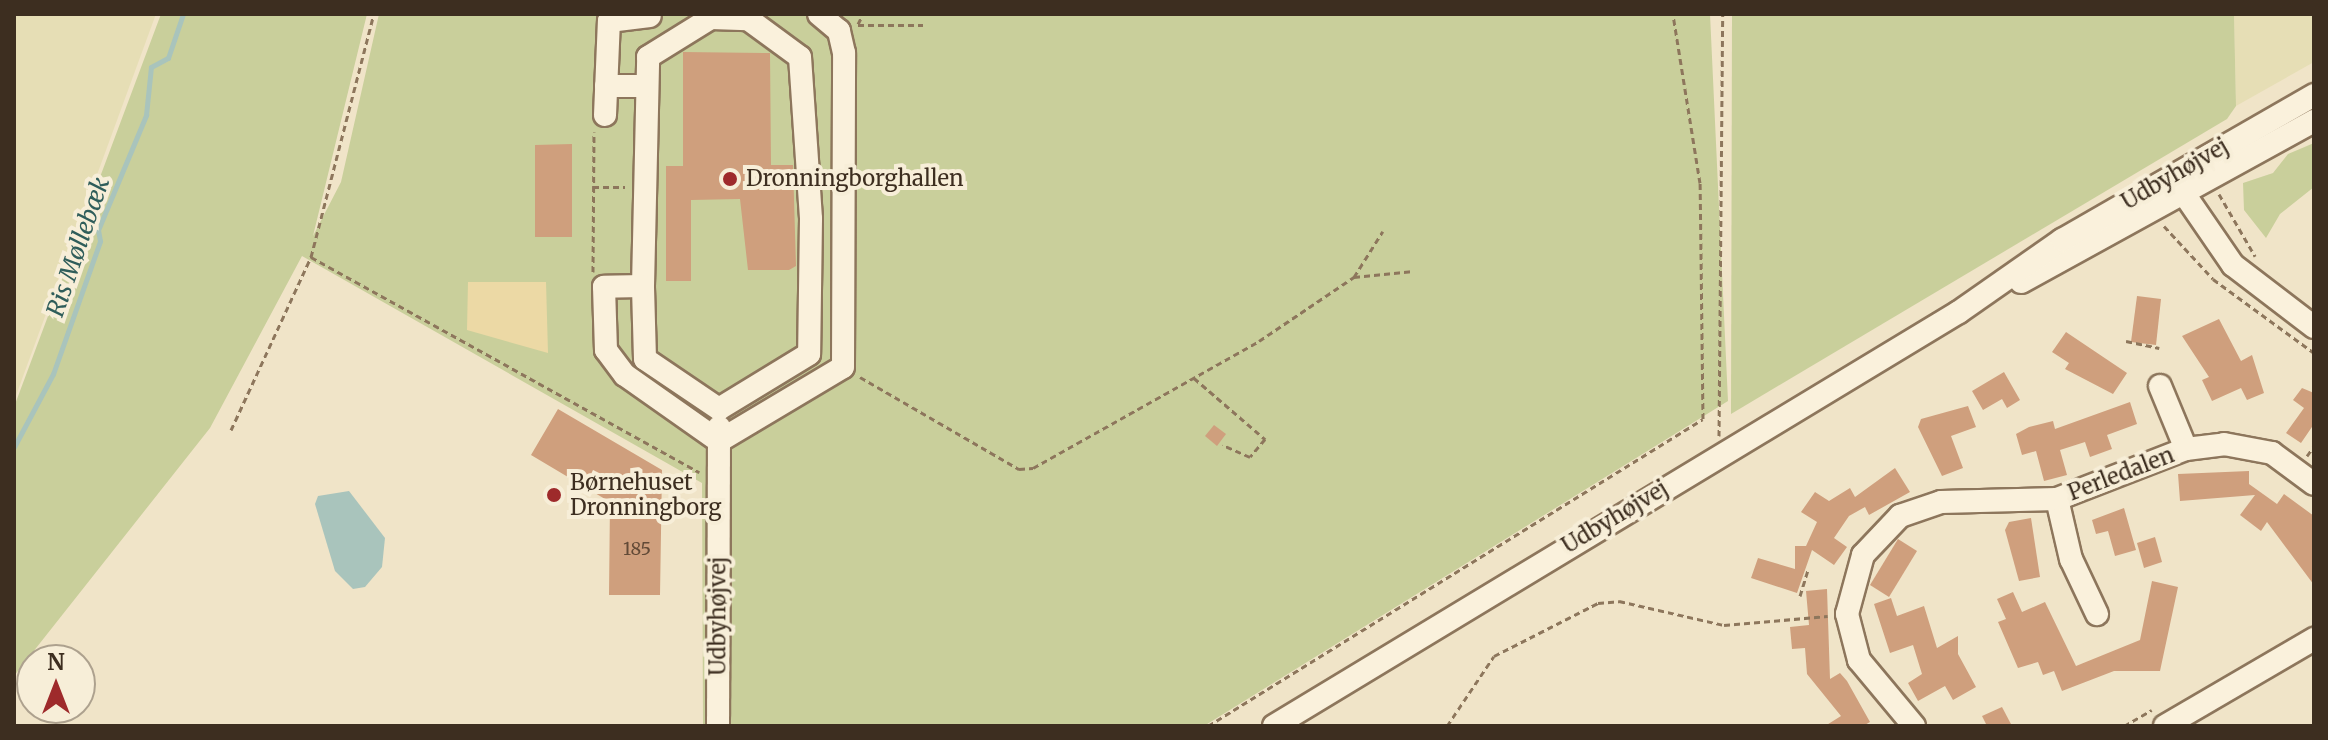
<!DOCTYPE html>
<html>
<head>
<meta charset="utf-8">
<style>
	body { margin:0 }
	#map { position:relative; width:2328px; height:740px; overflow:hidden; background:#f0e4c8; font-family:Merriweather,serif }
	div>[style] { position:absolute }
	[style*='--x'] { left:calc(var(--x)*1px); top:calc(var(--y)*1px); width:calc(var(--w)*1px); rotate:calc(var(--a)*1deg) }
	.farmland>* { inset:0; background:#e6deb5 }
	.green>* { inset:0; background:#c9cf9b }
	.sand>* { inset:0; background:#ecd9a5 }
	.water>* { inset:0; background:#a9c4bc }
	.stream>* { height:5px; margin:-2.5px; padding:0 2.5px; transform-origin:2.5px; border-radius:2.5px; background:#a9c4bc }
	.building>* { inset:0; background:#cf9f7d }
	.path>* { height:3px; margin-top:-1.5px; transform-origin:0; background:repeating-linear-gradient(90deg,#8d765c 0 6px,transparent 0 10px) }
	.roads { filter:drop-shadow(2px 0 #8d765c) drop-shadow(-2px 0 #8d765c) drop-shadow(0 2px #8d765c) drop-shadow(0 -2px #8d765c) }
	.minor>* { height:22px; margin:-11px; padding:0 11px; transform-origin:11px; border-radius:11px; background:#faf1dc }
	.dots>* { width:22px; height:22px; translate:-50% -50%; box-sizing:border-box; border:4px solid #f7eed8; border-radius:50% }
	span { translate:-50% -50%; white-space:nowrap; text-align:center; line-height:1.15; -webkit-text-stroke:8px #f7eed8; paint-order:stroke }
	.number-label { font-size:18px; color:#624a37 }
	.number-label span { -webkit-text-stroke-width:0 }
	.street-label { font-size:22px; color:#3d2e20 }
	.poi-label { font-size:22px; color:#3d2e20 }
	.left { translate:0 -50%; text-align:left }
	.water-label { font-size:24px; color:#2f5d5a; font-style:italic }
	.frame { position:absolute; inset:0; border:16px solid #3d2e20; pointer-events:none }
	.north { position:absolute; left:16px; top:644px; width:80px; height:80px; box-sizing:border-box; background:#f7eed8; border:2px solid #ada18e; border-radius:50%; rotate:0deg; font-size:22px; font-weight:700; line-height:32px; text-align:center; color:#3d2e20 }
	.north::after { content:''; display:block; margin:auto; width:28px; height:36px; background:#9e2a2b; clip-path:polygon(50% 0,100% 100%,50% 72%,0 100%) }
</style>
</head>
<body>
<div id="map">
	<div class="farmland">
		<i style="clip-path:polygon(14px 14px,156px 14px,14px 401px)"></i>
		<i style="clip-path:polygon(2234px 14px,2314px 14px,2314px 62px,2236px 106px)"></i>
	</div>
	<div class="green">
		<i style="clip-path:polygon(161px 14px,367px 14px,313px 236px,341px 182px,379px 14px,1710px 14px,1728px 401px,1204px 726px,703px 726px,702px 483px,302px 256px,210px 428px,14px 676px,14px 407px)"></i>
		<i style="clip-path:polygon(1732px 14px,2234px 14px,2236px 106px,2227px 119px,1731px 414px)"></i>
		<i style="clip-path:polygon(2314px 143px,2314px 187px,2280px 214px,2266px 238px,2244px 210px,2243px 183px,2273px 173px,2288px 154px)"></i>
	</div>
	<div class="sand">
		<i style="clip-path:polygon(468px 282px,546px 282px,548px 353px,467px 330px)"></i>
	</div>
	<div class="water">
		<i style="clip-path:polygon(349px 491px,385px 538px,382px 567px,365px 587px,353px 589px,335px 571px,315px 504px,318px 496px)"></i>
	</div>
	<div class="stream">
		<i style="--x:14;--y:447;--w:83;--a:-61.9"></i>
		<i style="--x:53;--y:374;--w:141;--a:-70.5"></i>
		<i style="--x:100;--y:241;--w:11;--a:-100"></i>
		<i style="--x:98;--y:230;--w:125;--a:-67.3"></i>
		<i style="--x:146;--y:115;--w:48;--a:-84.1"></i>
		<i style="--x:151;--y:67;--w:19;--a:-28"></i>
		<i style="--x:168;--y:58;--w:46;--a:-71.2"></i>
	</div>
	<div class="building">
		<i style="clip-path:polygon(683px 52px,770px 53px,771px 165px,793px 165px,796px 266px,789px 270px,748px 270px,740px 199px,691px 200px,691px 281px,666px 281px,666px 166px,683px 166px)"></i>
		<i style="clip-path:polygon(572px 144px,572px 237px,535px 237px,535px 145px)"></i>
		<i style="clip-path:polygon(2137px 296px,2161px 299px,2156px 345px,2131px 342px)"></i>
		<i style="clip-path:polygon(2219px 319px,2241px 361px,2252px 355px,2264px 393px,2247px 400px,2241px 388px,2212px 401px,2202px 380px,2209px 377px,2182px 336px)"></i>
		<i style="clip-path:polygon(2066px 332px,2127px 373px,2113px 394px,2065px 369px,2069px 363px,2052px 352px)"></i>
		<i style="clip-path:polygon(2004px 372px,2020px 400px,2007px 408px,2002px 399px,1983px 410px,1972px 391px)"></i>
		<i style="clip-path:polygon(2302px 388px,2314px 393px,2314px 424px,2301px 443px,2286px 433px,2304px 408px,2293px 400px)"></i>
		<i style="clip-path:polygon(2130px 402px,2137px 424px,2107px 435px,2112px 449px,2090px 457px,2085px 442px,2060px 450px,2067px 475px,2044px 481px,2036px 451px,2022px 455px,2016px 434px,2029px 427px,2053px 421px,2055px 429px)"></i>
		<i style="clip-path:polygon(1968px 406px,1976px 427px,1951px 436px,1963px 468px,1942px 476px,1918px 427px,1921px 419px)"></i>
		<i style="clip-path:polygon(558px 409px,662px 470px,660px 595px,609px 595px,610px 502px,531px 455px)"></i>
		<i style="clip-path:polygon(1214px 425px,1226px 434px,1217px 446px,1205px 436px)"></i>
		<i style="clip-path:polygon(1895px 468px,1910px 492px,1869px 515px,1865px 507px,1849px 516px,1834px 538px,1847px 547px,1834px 565px,1812px 550px,1797px 593px,1751px 578px,1758px 558px,1795px 569px,1795px 546px,1806px 546px,1817px 522px,1801px 512px,1815px 492px,1829px 501px,1850px 488px,1855px 497px)"></i>
		<i style="clip-path:polygon(2249px 471px,2249px 484px,2277px 504px,2284px 494px,2314px 516px,2314px 585px,2267px 522px,2261px 531px,2240px 515px,2255px 495px,2180px 501px,2178px 474px)"></i>
		<i style="clip-path:polygon(2124px 508px,2136px 550px,2115px 556px,2108px 531px,2096px 534px,2092px 520px)"></i>
		<i style="clip-path:polygon(2031px 518px,2040px 577px,2019px 581px,2005px 530px,2009px 522px)"></i>
		<i style="clip-path:polygon(2155px 537px,2162px 562px,2144px 568px,2137px 543px)"></i>
		<i style="clip-path:polygon(1898px 539px,1917px 551px,1889px 597px,1870px 585px)"></i>
		<i style="clip-path:polygon(2152px 581px,2178px 587px,2160px 671px,2114px 671px,2062px 691px,2054px 671px,2043px 675px,2038px 662px,2018px 668px,1998px 622px,2006px 619px,1997px 599px,2013px 592px,2022px 612px,2045px 602px,2076px 666px,2140px 640px)"></i>
		<i style="clip-path:polygon(1827px 589px,1830px 679px,1840px 673px,1847px 681px,1870px 722px,1863px 726px,1825px 726px,1841px 716px,1807px 674px,1805px 648px,1792px 649px,1790px 627px,1809px 625px,1806px 591px)"></i>
		<i style="clip-path:polygon(1891px 598px,1897px 616px,1924px 606px,1937px 648px,1958px 636px,1958px 654px,1976px 687px,1953px 700px,1945px 686px,1918px 701px,1908px 683px,1922px 674px,1913px 645px,1890px 653px,1874px 604px)"></i>
		<i style="clip-path:polygon(2002px 707px,2012px 726px,1987px 726px,1982px 716px)"></i>
	</div>
	<div class="path">
		<i style="--x:858;--y:24;--w:11;--a:-63"></i>
		<i style="--x:858;--y:25;--w:65;--a:0"></i>
		<i style="--x:593;--y:187;--w:32;--a:0"></i>
		<i style="--x:2219;--y:194;--w:72;--a:59.9"></i>
		<i style="--x:2164;--y:226;--w:72;--a:47.2"></i>
		<i style="--x:2213;--y:279;--w:125;--a:36.2"></i>
		<i style="--x:311;--y:257;--w:444;--a:29"></i>
		<i style="--x:593;--y:272;--w:140;--a:-89.6"></i>
		<i style="--x:1354;--y:277;--w:60;--a:-5.7"></i>
		<i style="--x:2126;--y:341;--w:34;--a:12"></i>
		<i style="--x:860;--y:377;--w:184;--a:30.1"></i>
		<i style="--x:1019;--y:469;--w:14;--a:-4"></i>
		<i style="--x:1033;--y:468;--w:259;--a:-29.3"></i>
		<i style="--x:1259;--y:341;--w:115;--a:-34"></i>
		<i style="--x:1354;--y:277;--w:54;--a:-57.8"></i>
		<i style="--x:1194;--y:378;--w:94;--a:40.7"></i>
		<i style="--x:1265;--y:439;--w:23;--a:130"></i>
		<i style="--x:1250;--y:457;--w:30;--a:-156"></i>
		<i style="--x:231;--y:430;--w:191;--a:-65.2"></i>
		<i style="--x:311;--y:257;--w:251;--a:-75.5"></i>
		<i style="--x:1719;--y:436;--w:422;--a:-89.5"></i>
		<i style="--x:2307;--y:456;--w:12;--a:-55"></i>
		<i style="--x:1800;--y:596;--w:27;--a:-73"></i>
		<i style="--x:1208;--y:726;--w:582;--a:-31.81"></i>
		<i style="--x:1703;--y:419;--w:236;--a:-90.7"></i>
		<i style="--x:1700;--y:183;--w:171;--a:-99.1"></i>
		<i style="--x:1447;--y:726;--w:84;--a:-56.1"></i>
		<i style="--x:1494;--y:656;--w:117;--a:-27"></i>
		<i style="--x:1598;--y:603;--w:21;--a:-5"></i>
		<i style="--x:1619;--y:601;--w:108;--a:12.9"></i>
		<i style="--x:1724;--y:625;--w:104;--a:-4.9"></i>
		<i style="--x:2124;--y:726;--w:32;--a:-30"></i>
	</div>
	<div class="roads">
		<div class="minor">
			<i style="--x:711;--y:18;--w:37;--a:2"></i>
			<i style="--x:748;--y:19;--w:64;--a:36.2"></i>
			<i style="--x:800;--y:57;--w:162;--a:86.1"></i>
			<i style="--x:811;--y:219;--w:135;--a:90.8"></i>
			<i style="--x:809;--y:354;--w:105;--a:148.6"></i>
			<i style="--x:719;--y:409;--w:89;--a:-146"></i>
			<i style="--x:645;--y:359;--w:73;--a:-91.6"></i>
			<i style="--x:643;--y:286;--w:229;--a:-88.7"></i>
			<i style="--x:648;--y:57;--w:74;--a:-31.8"></i>
			<i style="--x:606;--y:86;--w:41;--a:0"></i>
			<i style="--x:605;--y:115;--w:94;--a:-87.6"></i>
			<i style="--x:609;--y:21;--w:41;--a:-7"></i>
			<i style="--x:2178;--y:185;--w:97;--a:55.5"></i>
			<i style="--x:2233;--y:265;--w:102;--a:37.4"></i>
			<i style="--x:2021;--y:282;--w:334;--a:-28.8"></i>
			<i style="--x:643;--y:286;--w:39;--a:179"></i>
			<i style="--x:604;--y:287;--w:63;--a:88.2"></i>
			<i style="--x:606;--y:350;--w:31;--a:53"></i>
			<i style="--x:625;--y:375;--w:115;--a:35.1"></i>
			<i style="--x:719;--y:441;--w:144;--a:-30.8"></i>
			<i style="--x:843;--y:367;--w:314;--a:-89.8"></i>
			<i style="--x:844;--y:53;--w:23;--a:-103"></i>
			<i style="--x:839;--y:31;--w:26;--a:-140"></i>
			<i style="--x:2160;--y:386;--w:68;--a:67.6"></i>
			<i style="--x:2057;--y:499;--w:62;--a:76.9"></i>
			<i style="--x:2071;--y:559;--w:61;--a:64.7"></i>
			<i style="--x:718;--y:726;--w:299;--a:-89.8"></i>
			<i style="--x:1274;--y:726;--w:800;--a:-31.15"></i>
			<i style="--x:1959;--y:312;--w:126;--a:-35"></i>
			<i style="--x:2062;--y:240;--w:291;--a:-29.9"></i>
			<i style="--x:1914;--y:726;--w:86;--a:-129.8"></i>
			<i style="--x:1859;--y:660;--w:48;--a:-104.6"></i>
			<i style="--x:1847;--y:614;--w:61;--a:-74.8"></i>
			<i style="--x:1863;--y:555;--w:54;--a:-46.5"></i>
			<i style="--x:1900;--y:516;--w:43;--a:-18.9"></i>
			<i style="--x:1941;--y:502;--w:116;--a:-1.5"></i>
			<i style="--x:2057;--y:499;--w:138;--a:-21.2"></i>
			<i style="--x:2186;--y:449;--w:38;--a:-7"></i>
			<i style="--x:2224;--y:444;--w:49;--a:10.6"></i>
			<i style="--x:2272;--y:453;--w:52;--a:36.4"></i>
			<i style="--x:2165;--y:726;--w:173;--a:-30.3"></i>
		</div>
	</div>
	<div class="dots">
		<i style="left:730px;top:179px;background:#9e2a2b"></i>
		<i style="left:554px;top:495px;background:#9e2a2b"></i>
	</div>
	<div class="number-label">
		<span style="left:637px;top:549px">185</span>
	</div>
	<div class="street-label">
		<span style="left:2175px;top:174px;rotate:-30deg">Udbyhøjvej</span>
		<span style="left:2121px;top:474px;rotate:-21deg">Perledalen</span>
		<span style="left:1615px;top:517px;rotate:-31deg">Udbyhøjvej</span>
		<span style="left:718px;top:616px;rotate:-90deg">Udbyhøjvej</span>
	</div>
	<div class="poi-label">
		<span class="left" style="left:746px;top:179px">Dronningborghallen</span>
		<span class="left" style="left:570px;top:495px">Børnehuset<br>Dronningborg</span>
	</div>
	<div class="water-label">
		<span style="left:78px;top:247px;rotate:-71deg">Ris Møllebæk</span>
	</div>
	<div class="frame"></div>
	<div class="north">N</div>
</div>
</body>
</html>
